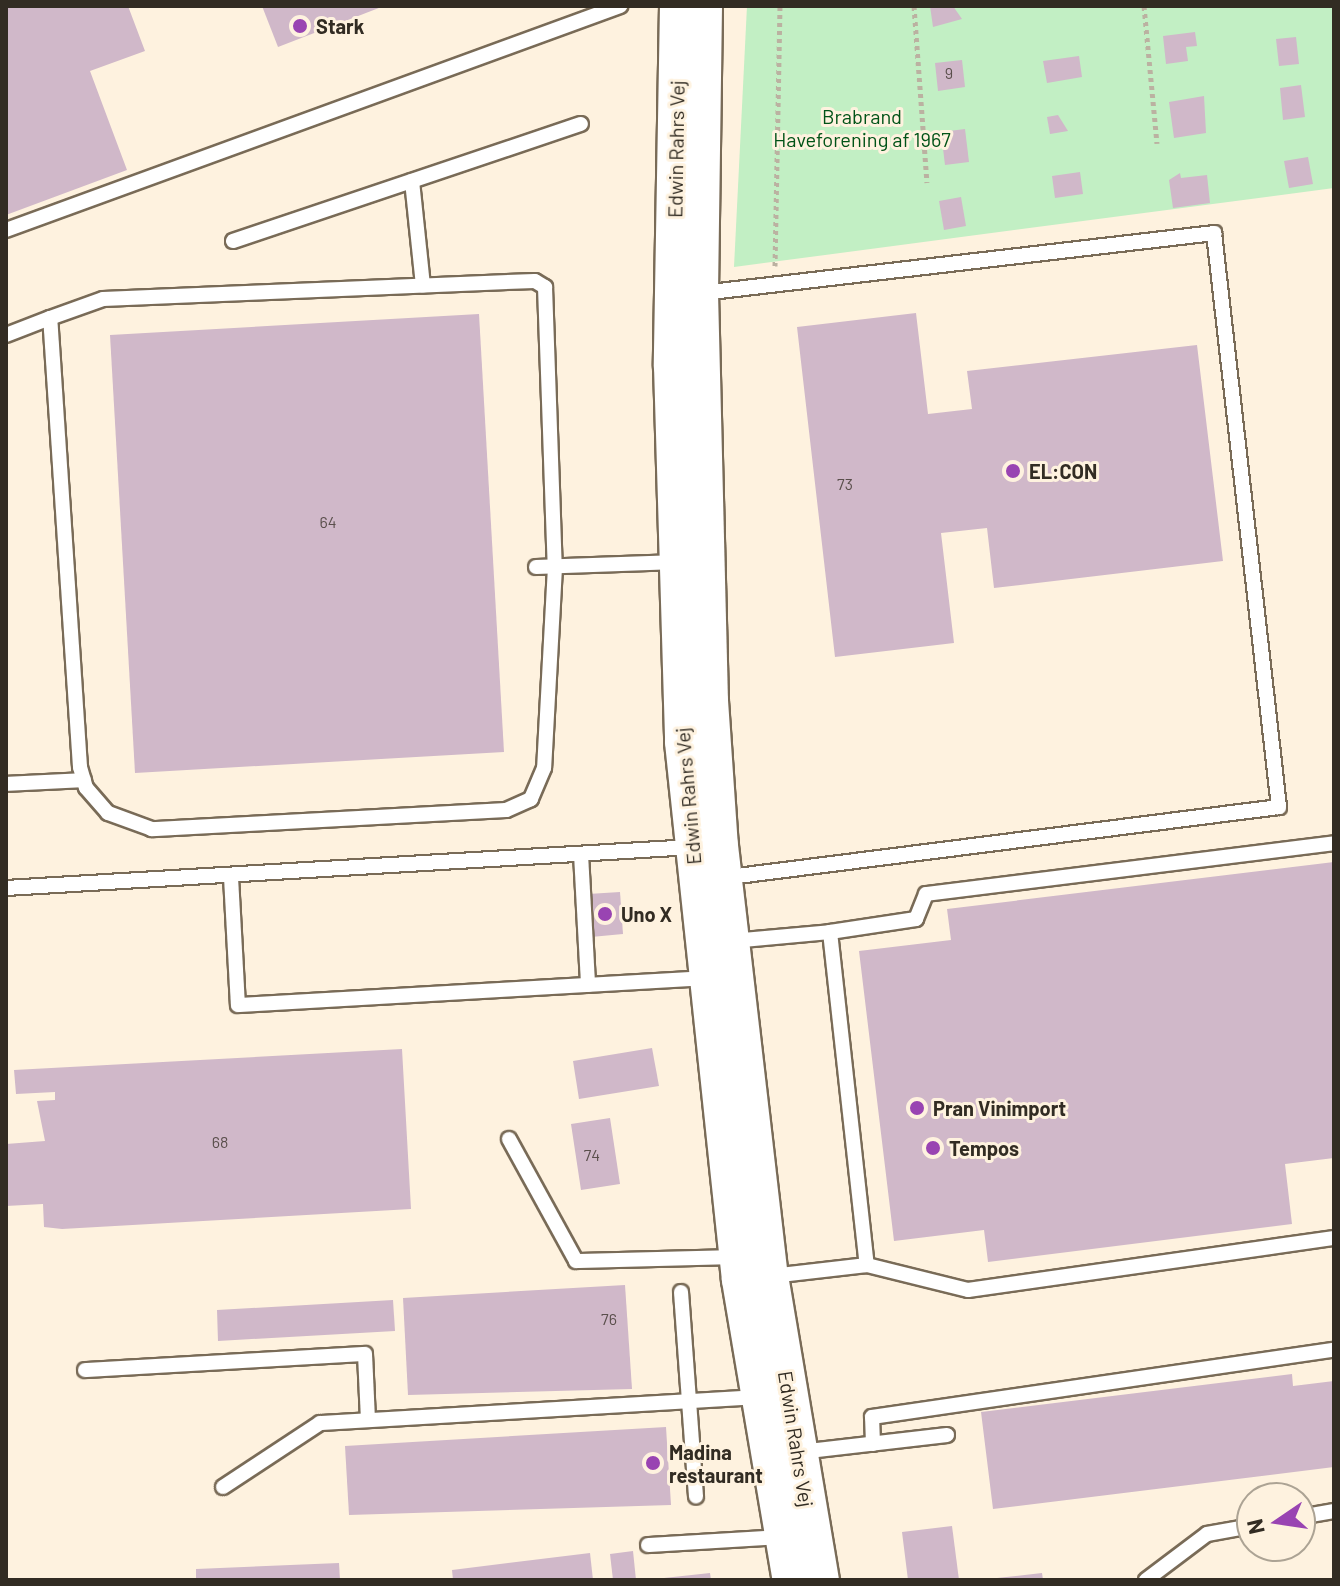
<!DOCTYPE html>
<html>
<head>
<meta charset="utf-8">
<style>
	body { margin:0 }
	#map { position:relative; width:1340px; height:1586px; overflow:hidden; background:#fef2df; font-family:Barlow,sans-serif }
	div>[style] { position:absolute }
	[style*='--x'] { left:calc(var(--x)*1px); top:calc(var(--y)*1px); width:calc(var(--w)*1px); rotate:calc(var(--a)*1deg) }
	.green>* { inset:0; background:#c2efc4 }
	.building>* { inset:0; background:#d0b8c9 }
	.path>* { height:5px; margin-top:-2.5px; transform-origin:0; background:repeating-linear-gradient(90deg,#bbb1a1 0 4px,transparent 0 8px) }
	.roads { filter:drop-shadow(2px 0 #796b57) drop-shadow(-2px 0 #796b57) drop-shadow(0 2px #796b57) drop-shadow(0 -2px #796b57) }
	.service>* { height:14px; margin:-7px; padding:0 7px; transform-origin:7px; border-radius:7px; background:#fff }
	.tertiary>* { height:36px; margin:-18px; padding:0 18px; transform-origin:18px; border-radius:18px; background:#fff }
	.dots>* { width:22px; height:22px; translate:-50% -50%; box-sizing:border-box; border:4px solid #fef2df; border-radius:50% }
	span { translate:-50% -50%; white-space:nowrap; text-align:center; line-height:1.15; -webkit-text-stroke:6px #fef2df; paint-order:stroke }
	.number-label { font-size:16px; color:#5a4f4c }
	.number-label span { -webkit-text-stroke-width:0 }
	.poi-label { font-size:20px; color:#322c23; font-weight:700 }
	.left { translate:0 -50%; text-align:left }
	.park-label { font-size:20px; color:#005317 }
	.street-label { font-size:20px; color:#322c23 }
	.frame { position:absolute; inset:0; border:8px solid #322c23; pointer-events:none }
	.north { position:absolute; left:1236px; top:1482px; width:80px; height:80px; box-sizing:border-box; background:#fef2df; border:2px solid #aca394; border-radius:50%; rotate:257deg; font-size:22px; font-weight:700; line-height:32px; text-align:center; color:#322c23 }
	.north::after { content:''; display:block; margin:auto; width:28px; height:36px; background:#9944b2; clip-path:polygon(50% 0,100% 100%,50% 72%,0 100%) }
</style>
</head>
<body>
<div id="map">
	<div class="green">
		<i style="clip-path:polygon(747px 6px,1334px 6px,1334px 188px,734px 267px)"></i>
	</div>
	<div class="building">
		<i style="clip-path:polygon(6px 6px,128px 6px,145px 51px,90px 71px,127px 170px,6px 215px)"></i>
		<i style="clip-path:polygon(262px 6px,384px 6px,278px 47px)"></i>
		<i style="clip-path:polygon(930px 6px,953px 6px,962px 19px,933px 27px)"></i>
		<i style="clip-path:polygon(1195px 32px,1197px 46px,1186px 47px,1188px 61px,1166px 64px,1163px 36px)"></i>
		<i style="clip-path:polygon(1296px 37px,1299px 64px,1279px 66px,1276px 39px)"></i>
		<i style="clip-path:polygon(1079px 56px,1082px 77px,1047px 83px,1043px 61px)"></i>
		<i style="clip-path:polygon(962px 60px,965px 87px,938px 91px,935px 63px)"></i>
		<i style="clip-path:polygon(1301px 85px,1305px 117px,1283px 120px,1280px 88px)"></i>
		<i style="clip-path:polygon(1204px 96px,1206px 133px,1174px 138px,1169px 102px)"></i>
		<i style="clip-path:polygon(1058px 115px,1068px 131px,1050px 134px,1047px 117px)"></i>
		<i style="clip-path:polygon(965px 129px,969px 162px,945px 165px,941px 132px)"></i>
		<i style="clip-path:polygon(1308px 157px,1313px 184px,1289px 188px,1284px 161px)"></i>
		<i style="clip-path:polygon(1080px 172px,1083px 194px,1055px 198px,1052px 176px)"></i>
		<i style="clip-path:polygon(1180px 173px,1181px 178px,1207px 175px,1210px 203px,1173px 208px,1169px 180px)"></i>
		<i style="clip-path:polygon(961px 197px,966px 226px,944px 230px,939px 201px)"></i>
		<i style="clip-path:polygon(916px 313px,928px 414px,972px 409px,967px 371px,1197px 345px,1223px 561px,994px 588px,987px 528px,941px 533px,954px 643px,835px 657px,797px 327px)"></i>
		<i style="clip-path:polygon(479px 314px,504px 752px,135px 773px,110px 335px)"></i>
		<i style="clip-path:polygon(1334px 862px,1334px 1158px,1285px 1164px,1292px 1224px,988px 1262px,984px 1230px,894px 1241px,859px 951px,951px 940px,947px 909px)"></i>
		<i style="clip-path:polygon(620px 892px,623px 934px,591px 937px,588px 894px)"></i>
		<i style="clip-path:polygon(652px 1048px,659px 1086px,579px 1099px,573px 1061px)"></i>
		<i style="clip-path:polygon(402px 1049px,411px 1209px,62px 1229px,44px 1227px,43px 1204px,6px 1206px,6px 1144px,45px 1141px,37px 1101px,55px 1100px,55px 1092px,16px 1094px,14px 1070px)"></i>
		<i style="clip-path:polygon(610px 1118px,620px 1184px,581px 1190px,571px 1124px)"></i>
		<i style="clip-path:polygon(625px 1285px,632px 1389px,408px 1395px,403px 1298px)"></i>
		<i style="clip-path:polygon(393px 1300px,395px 1331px,218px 1341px,217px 1310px)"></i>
		<i style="clip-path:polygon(1292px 1374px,1293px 1386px,1334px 1381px,1334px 1467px,993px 1509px,981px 1412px)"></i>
		<i style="clip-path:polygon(666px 1427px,671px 1505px,349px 1515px,345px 1446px)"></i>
		<i style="clip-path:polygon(952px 1526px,959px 1580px,908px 1580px,902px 1532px)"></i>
		<i style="clip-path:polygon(633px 1551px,636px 1580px,613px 1580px,610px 1554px)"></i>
		<i style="clip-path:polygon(590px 1553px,593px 1580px,453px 1580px,452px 1570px)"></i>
		<i style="clip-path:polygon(339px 1563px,340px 1580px,196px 1580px,196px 1569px)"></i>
		<i style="clip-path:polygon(710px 1573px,711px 1580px,664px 1580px,664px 1578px)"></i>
		<i style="clip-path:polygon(1042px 1573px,1043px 1580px,998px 1580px,997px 1578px)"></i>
	</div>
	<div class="path">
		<i style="--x:914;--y:6;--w:177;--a:85.8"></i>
		<i style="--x:1144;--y:6;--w:138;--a:84.6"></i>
		<i style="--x:775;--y:266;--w:260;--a:-88.9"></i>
	</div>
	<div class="roads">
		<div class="service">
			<i style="--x:412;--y:181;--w:105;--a:84"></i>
			<i style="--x:6;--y:230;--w:654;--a:-20.04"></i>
			<i style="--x:233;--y:241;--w:367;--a:-18.6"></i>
			<i style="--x:535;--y:281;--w:12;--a:31"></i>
			<i style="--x:545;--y:287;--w:280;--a:88"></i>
			<i style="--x:555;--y:567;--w:201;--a:93.1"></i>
			<i style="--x:544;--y:768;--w:34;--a:113"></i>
			<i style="--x:531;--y:799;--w:27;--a:156"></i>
			<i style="--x:506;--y:810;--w:355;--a:176.9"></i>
			<i style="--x:152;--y:829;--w:47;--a:-160"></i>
			<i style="--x:108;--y:813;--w:33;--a:-131"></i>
			<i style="--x:86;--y:788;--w:22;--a:-106"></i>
			<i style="--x:80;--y:767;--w:450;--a:-93.8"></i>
			<i style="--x:50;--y:318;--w:56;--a:-19.7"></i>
			<i style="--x:103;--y:299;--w:432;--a:-2.4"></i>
			<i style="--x:702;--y:293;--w:516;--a:-6.68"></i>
			<i style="--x:1214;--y:233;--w:578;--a:83.54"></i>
			<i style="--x:1279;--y:807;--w:562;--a:172.74"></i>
			<i style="--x:6;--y:335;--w:47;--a:-21.1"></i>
			<i style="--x:536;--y:567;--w:142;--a:-2"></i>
			<i style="--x:6;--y:784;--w:78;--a:-2.9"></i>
			<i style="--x:581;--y:854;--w:131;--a:86.9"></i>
			<i style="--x:231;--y:877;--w:128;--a:86.9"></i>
			<i style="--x:238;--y:1005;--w:472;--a:-3.3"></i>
			<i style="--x:6;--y:888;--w:687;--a:-3.42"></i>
			<i style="--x:830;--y:932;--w:87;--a:-8.6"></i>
			<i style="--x:916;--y:919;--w:27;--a:-68"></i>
			<i style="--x:926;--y:894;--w:411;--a:-7.1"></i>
			<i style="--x:732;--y:941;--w:98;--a:-5.2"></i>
			<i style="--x:830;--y:932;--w:335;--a:83.7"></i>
			<i style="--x:867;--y:1265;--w:96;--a:173.4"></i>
			<i style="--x:509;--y:1139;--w:139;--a:61.2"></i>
			<i style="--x:576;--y:1261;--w:163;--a:-1.4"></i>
			<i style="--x:867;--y:1265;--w:104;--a:13.9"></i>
			<i style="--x:968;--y:1290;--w:370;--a:-8.1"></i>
			<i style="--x:681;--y:1292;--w:205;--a:85.8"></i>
			<i style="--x:85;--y:1370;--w:280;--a:-3.3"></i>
			<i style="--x:365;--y:1354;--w:66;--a:87.4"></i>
			<i style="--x:873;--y:1444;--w:27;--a:-92"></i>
			<i style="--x:872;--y:1417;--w:467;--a:-8.3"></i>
			<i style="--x:800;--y:1452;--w:148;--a:-6.6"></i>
			<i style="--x:223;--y:1487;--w:116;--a:-33.4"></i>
			<i style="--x:320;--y:1423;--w:441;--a:-3.4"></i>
			<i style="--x:1300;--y:1517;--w:35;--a:-10"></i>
			<i style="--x:648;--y:1545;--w:135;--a:-3.4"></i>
			<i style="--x:1146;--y:1580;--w:76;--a:-37"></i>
			<i style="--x:1207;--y:1534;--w:46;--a:-10.1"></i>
		</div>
		<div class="tertiary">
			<i style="--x:678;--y:6;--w:360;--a:91"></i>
			<i style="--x:672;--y:366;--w:376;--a:88.3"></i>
			<i style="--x:683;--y:742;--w:541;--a:83.95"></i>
			<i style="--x:740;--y:1280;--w:304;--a:80.4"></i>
			<i style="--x:704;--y:6;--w:287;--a:90.8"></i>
			<i style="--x:700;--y:293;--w:408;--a:88.6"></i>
			<i style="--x:710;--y:701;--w:145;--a:86.1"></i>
			<i style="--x:720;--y:846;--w:433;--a:83.4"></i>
			<i style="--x:770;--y:1276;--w:308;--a:80.5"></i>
		</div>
	</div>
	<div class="dots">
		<i style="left:300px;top:26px;background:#9944b2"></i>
		<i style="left:1013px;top:471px;background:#9944b2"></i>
		<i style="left:605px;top:914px;background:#9944b2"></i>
		<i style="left:917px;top:1108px;background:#9944b2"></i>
		<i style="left:933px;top:1148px;background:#9944b2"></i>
		<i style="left:653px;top:1463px;background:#9944b2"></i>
	</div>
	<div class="number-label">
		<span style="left:949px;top:73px">9</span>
		<span style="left:845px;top:484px">73</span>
		<span style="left:328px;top:522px">64</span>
		<span style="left:220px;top:1142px">68</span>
		<span style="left:592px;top:1155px">74</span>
		<span style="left:609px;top:1319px">76</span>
	</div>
	<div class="poi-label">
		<span class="left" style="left:316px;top:26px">Stark</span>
		<span class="left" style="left:1029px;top:471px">EL:CON</span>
		<span class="left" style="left:621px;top:914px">Uno X</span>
		<span class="left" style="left:933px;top:1108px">Pran Vinimport</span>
		<span class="left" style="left:949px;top:1148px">Tempos</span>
		<span class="left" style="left:669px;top:1464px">Madina<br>restaurant</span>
	</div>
	<div class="park-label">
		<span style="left:862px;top:128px">Brabrand<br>Haveforening af 1967</span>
	</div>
	<div class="street-label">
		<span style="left:676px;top:149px;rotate:-89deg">Edwin Rahrs Vej</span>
		<span style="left:688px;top:796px;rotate:-95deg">Edwin Rahrs Vej</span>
		<span style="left:796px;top:1439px;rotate:81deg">Edwin Rahrs Vej</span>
	</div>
	<div class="frame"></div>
	<div class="north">N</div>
</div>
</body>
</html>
